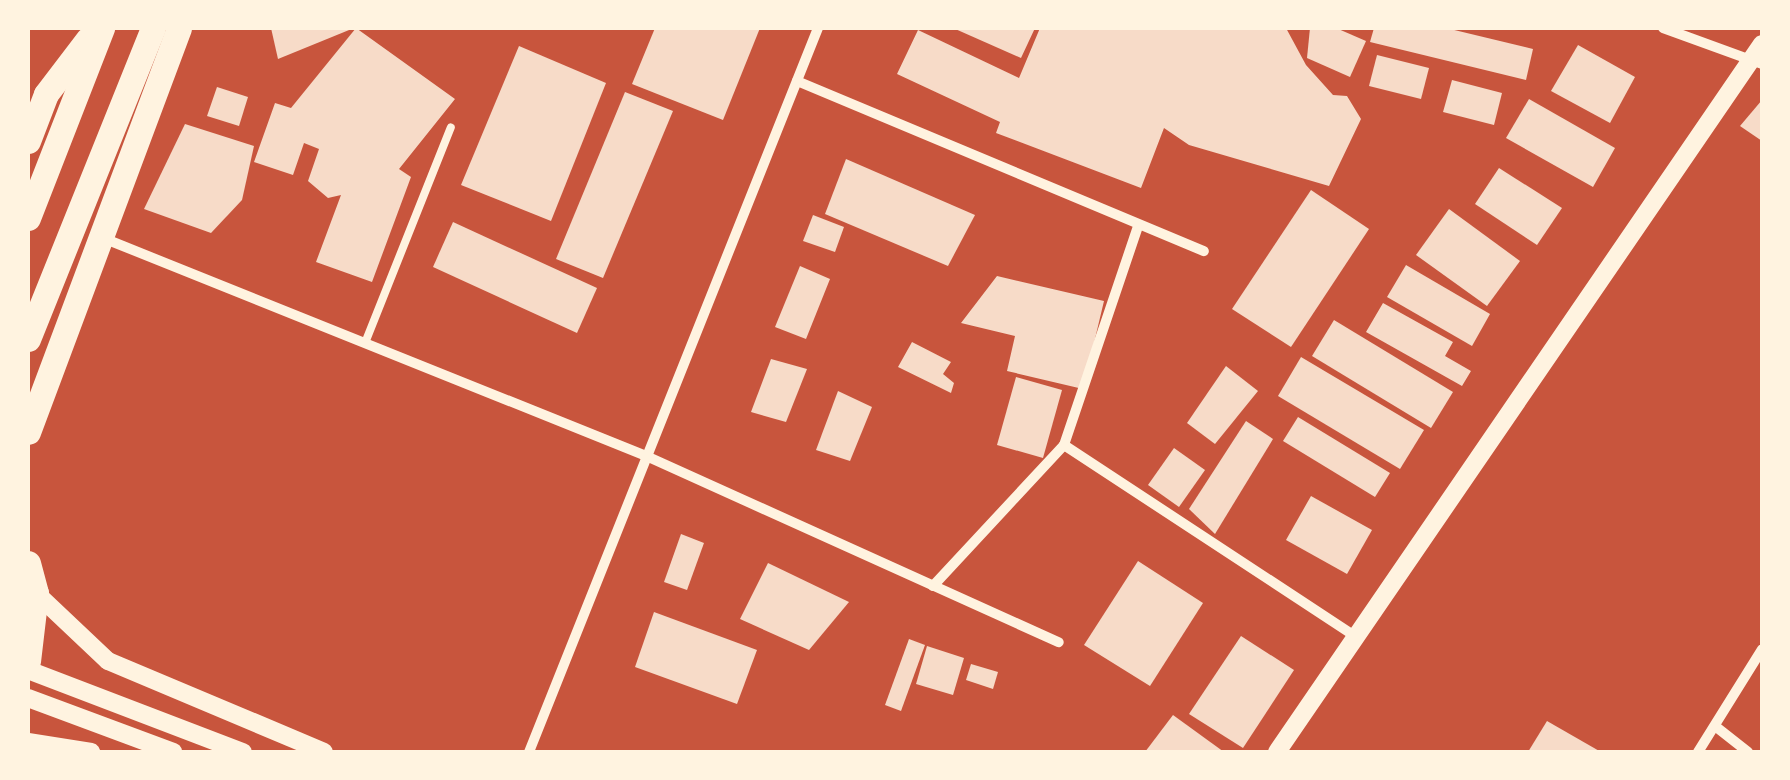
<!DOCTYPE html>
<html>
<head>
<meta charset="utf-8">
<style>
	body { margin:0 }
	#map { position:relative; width:1790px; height:780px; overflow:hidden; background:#c8553d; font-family:"PT Serif",serif }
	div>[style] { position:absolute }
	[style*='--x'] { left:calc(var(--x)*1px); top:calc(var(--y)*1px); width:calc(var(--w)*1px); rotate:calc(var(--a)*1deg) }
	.building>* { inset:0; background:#f7dbc8 }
	.service>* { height:8px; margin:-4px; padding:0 4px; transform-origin:4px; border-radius:4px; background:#fff3e0 }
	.minor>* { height:10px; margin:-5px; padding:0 5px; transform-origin:5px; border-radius:5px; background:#fff3e0 }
	.tertiary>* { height:18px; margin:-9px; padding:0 9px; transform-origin:9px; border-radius:9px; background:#fff3e0 }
	.primary>* { height:25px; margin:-12.5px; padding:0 12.5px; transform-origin:12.5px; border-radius:12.5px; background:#fff3e0 }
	span { translate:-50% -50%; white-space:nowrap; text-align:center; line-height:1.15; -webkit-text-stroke:10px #fff3e0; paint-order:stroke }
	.frame { position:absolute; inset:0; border:30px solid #fff3e0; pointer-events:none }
</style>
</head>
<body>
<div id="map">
	<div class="building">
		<i style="clip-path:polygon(271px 28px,354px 28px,278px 59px)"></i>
		<i style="clip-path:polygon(356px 28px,455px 99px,399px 169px,411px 177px,372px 282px,316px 262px,341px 195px,328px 198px,308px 181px,319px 149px,304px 143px,293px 175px,254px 162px,275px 103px,291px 108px)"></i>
		<i style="clip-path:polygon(655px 28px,760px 28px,723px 120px,632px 84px)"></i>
		<i style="clip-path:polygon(953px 28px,1035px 28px,1021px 58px)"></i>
		<i style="clip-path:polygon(1040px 28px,1286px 28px,1306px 65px,1333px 95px,1347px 96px,1361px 119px,1329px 186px,1189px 145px,1164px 128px,1141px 188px,996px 133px,1000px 122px,897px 74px,918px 30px,1019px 78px)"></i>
		<i style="clip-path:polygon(1310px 28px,1336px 28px,1366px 41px,1350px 77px,1307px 58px)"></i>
		<i style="clip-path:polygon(1374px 28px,1446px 28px,1533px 49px,1526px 80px,1370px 42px)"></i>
		<i style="clip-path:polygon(1578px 45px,1635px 77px,1610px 123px,1551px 91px)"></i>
		<i style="clip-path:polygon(519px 46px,606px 83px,551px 221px,461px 185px)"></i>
		<i style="clip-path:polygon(1377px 55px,1429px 68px,1421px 99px,1369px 86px)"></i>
		<i style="clip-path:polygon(1452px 80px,1502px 93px,1494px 125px,1443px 112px)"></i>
		<i style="clip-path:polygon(217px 87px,248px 97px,239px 126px,207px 116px)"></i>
		<i style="clip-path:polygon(625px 92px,673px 111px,603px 278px,556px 259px)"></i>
		<i style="clip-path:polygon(1529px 99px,1615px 148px,1593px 187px,1506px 138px)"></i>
		<i style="clip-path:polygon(1762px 100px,1762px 141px,1740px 126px)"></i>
		<i style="clip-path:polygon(185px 124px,254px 146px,242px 200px,211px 233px,144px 209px)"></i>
		<i style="clip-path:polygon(846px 159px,975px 215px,948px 266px,825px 214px)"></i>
		<i style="clip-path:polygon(1499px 168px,1562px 208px,1537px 245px,1475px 204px)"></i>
		<i style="clip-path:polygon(1311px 190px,1369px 229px,1291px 347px,1232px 309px)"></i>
		<i style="clip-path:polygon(1449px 209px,1520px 261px,1487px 306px,1416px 255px)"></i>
		<i style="clip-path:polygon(813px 215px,844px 227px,835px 252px,803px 241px)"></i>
		<i style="clip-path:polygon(453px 222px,597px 288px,577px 333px,433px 267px)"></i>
		<i style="clip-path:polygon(1406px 265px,1490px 314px,1472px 346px,1387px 297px)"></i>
		<i style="clip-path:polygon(800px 266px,830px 279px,806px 339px,775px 327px)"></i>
		<i style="clip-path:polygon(997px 276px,1104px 301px,1083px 389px,1007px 371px,1015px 336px,961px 323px)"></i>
		<i style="clip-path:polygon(1383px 303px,1453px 342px,1445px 356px,1471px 371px,1462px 386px,1366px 332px)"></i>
		<i style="clip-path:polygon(1334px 320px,1453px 392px,1431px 428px,1312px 356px)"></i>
		<i style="clip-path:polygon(912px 342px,951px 362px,943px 374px,954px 383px,951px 393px,898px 367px)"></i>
		<i style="clip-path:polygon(1301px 357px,1424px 430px,1400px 469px,1278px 396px)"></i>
		<i style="clip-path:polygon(771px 359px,807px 369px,786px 422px,751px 412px)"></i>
		<i style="clip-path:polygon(1226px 366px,1258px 391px,1215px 444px,1187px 423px)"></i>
		<i style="clip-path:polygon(1016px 377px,1062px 390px,1043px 458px,997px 445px)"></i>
		<i style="clip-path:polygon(838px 391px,872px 407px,850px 461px,816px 450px)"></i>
		<i style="clip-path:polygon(1298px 417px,1390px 473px,1375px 497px,1283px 441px)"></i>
		<i style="clip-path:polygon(1246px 421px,1273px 439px,1215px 534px,1189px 509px)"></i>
		<i style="clip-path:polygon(1174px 448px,1205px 470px,1179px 507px,1148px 485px)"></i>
		<i style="clip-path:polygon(1311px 496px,1372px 530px,1347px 574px,1286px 540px)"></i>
		<i style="clip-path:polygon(681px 534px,704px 543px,687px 590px,664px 582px)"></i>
		<i style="clip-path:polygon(1138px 561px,1203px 603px,1150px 686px,1084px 645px)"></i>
		<i style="clip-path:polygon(768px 563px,849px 602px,809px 650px,740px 619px)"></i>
		<i style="clip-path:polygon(654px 612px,757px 650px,737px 704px,635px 667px)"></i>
		<i style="clip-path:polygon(1241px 636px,1294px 670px,1243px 748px,1189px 714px)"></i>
		<i style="clip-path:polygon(909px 639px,925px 645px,901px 711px,885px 705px)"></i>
		<i style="clip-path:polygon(927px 646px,964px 658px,953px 695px,916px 684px)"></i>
		<i style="clip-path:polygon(971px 664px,998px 672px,993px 689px,966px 680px)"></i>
		<i style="clip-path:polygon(1173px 715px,1224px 752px,1145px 752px)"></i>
		<i style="clip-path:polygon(1547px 721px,1601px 752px,1528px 752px)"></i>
	</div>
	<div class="service">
		<i style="--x:365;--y:343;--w:232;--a:-68.3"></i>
	</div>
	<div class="minor">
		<i style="--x:1663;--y:28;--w:105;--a:20"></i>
		<i style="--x:797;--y:81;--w:441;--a:22.7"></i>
		<i style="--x:103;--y:238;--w:583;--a:21.86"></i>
		<i style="--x:644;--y:455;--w:455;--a:24.3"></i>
		<i style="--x:1064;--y:445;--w:349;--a:33.3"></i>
		<i style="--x:933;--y:586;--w:192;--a:-47.1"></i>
		<i style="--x:1064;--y:445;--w:231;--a:-71.3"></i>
		<i style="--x:1715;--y:726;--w:42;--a:38.2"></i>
		<i style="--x:529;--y:752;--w:780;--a:-68.24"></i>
		<i style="--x:1698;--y:752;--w:121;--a:-58.1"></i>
	</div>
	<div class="tertiary">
		<i style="--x:36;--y:593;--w:99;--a:43.4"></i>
		<i style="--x:108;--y:661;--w:234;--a:22.8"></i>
		<i style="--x:28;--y:670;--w:230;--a:20.9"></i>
		<i style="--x:28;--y:698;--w:155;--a:20.4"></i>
		<i style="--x:28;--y:742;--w:64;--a:9"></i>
		<i style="--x:1277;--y:752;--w:858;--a:-55.59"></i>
	</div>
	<div class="primary">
		<i style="--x:28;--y:141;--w:50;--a:-69"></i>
		<i style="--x:46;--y:94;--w:69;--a:-52.6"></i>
		<i style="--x:28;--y:218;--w:204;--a:-68.7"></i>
		<i style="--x:28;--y:339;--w:335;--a:-68.1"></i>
		<i style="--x:28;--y:432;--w:431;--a:-69.5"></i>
		<i style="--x:28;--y:563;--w:31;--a:75"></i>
		<i style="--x:36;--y:593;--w:68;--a:96.7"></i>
	</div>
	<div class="frame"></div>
</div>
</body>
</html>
